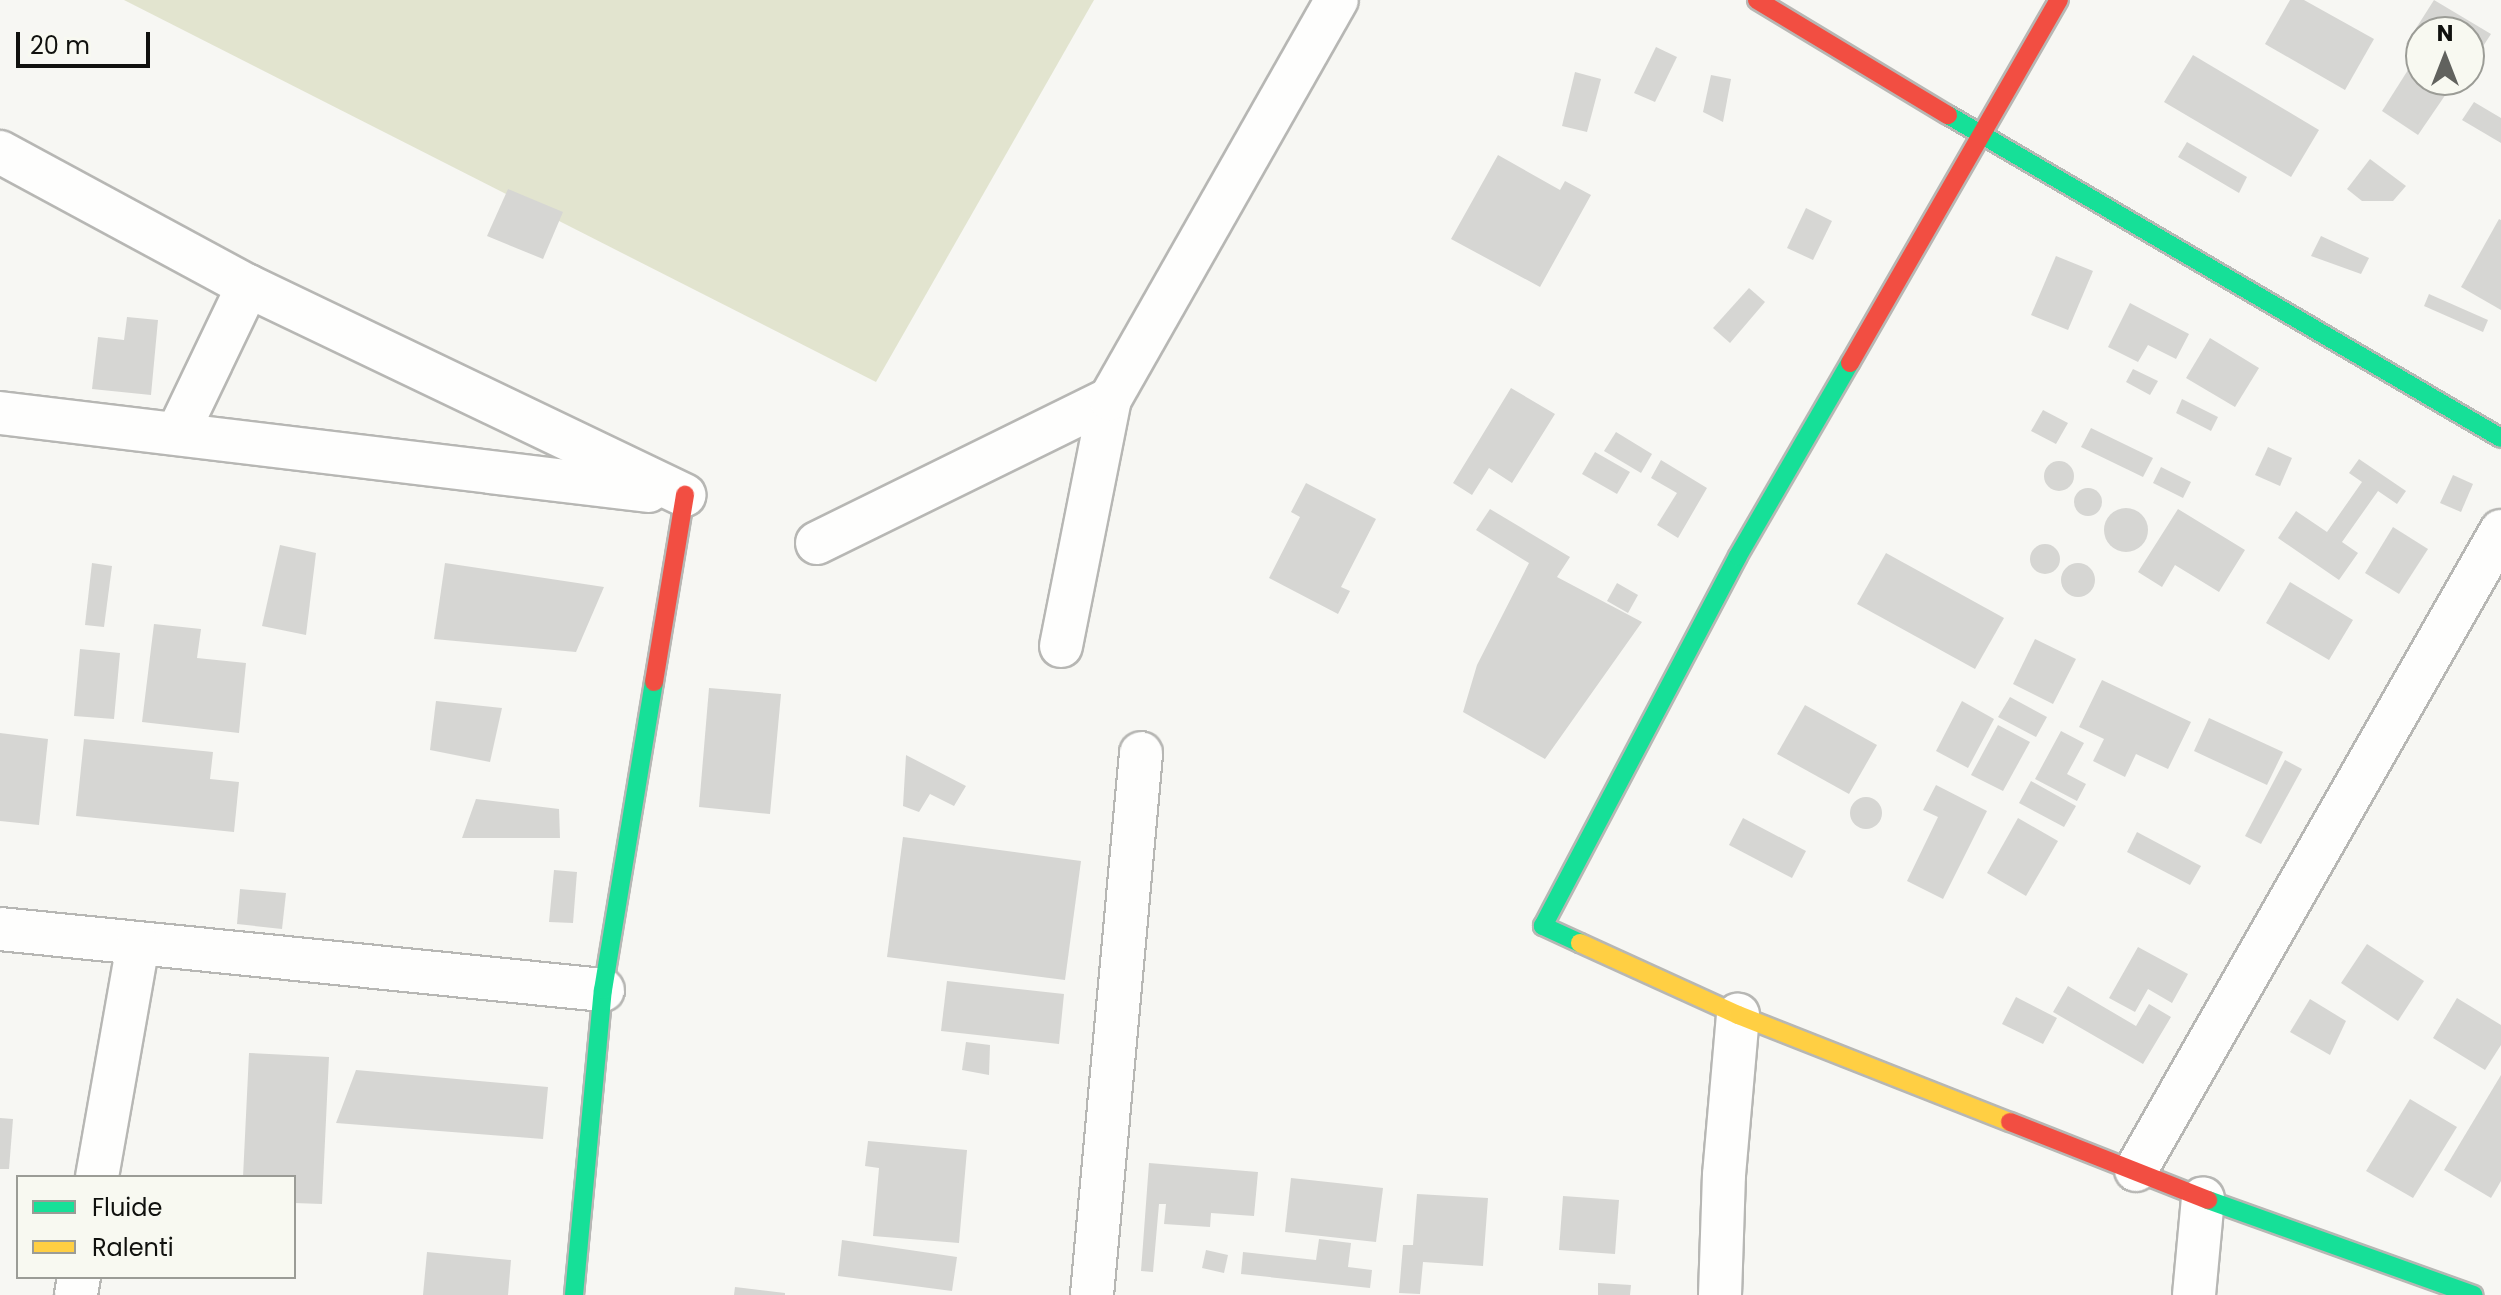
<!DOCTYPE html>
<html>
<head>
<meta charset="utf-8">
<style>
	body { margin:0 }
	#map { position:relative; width:2501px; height:1295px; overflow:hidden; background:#f7f7f3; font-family:Poppins,sans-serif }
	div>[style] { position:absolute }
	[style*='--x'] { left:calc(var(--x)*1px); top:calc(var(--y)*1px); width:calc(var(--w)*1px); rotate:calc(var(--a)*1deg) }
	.green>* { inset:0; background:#e2e4cf }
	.building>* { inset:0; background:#d6d6d3 }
	.round { border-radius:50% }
	.roads { filter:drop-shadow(2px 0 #b7b7b4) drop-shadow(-2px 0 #b7b7b4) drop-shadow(0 2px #b7b7b4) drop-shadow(0 -2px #b7b7b4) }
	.street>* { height:42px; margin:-21px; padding:0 21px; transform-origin:21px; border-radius:21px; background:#fefefd }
	.fast>* { height:18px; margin:-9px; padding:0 9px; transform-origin:9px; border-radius:9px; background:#16e098 }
	.slow>* { height:18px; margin:-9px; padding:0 9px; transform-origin:9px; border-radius:9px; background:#ffcf43 }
	.jam>* { height:18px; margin:-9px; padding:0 9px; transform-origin:9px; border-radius:9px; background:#f24e42 }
	span { translate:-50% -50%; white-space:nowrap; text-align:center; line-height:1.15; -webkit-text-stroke:6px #f8f9f1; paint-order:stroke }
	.legend { position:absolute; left:16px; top:1175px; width:280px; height:104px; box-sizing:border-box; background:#f8f9f1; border:2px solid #9b9c96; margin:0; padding:10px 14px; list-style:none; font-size:24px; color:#10110e }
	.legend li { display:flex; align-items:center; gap:16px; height:40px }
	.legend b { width:40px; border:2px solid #9b9c96 }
	.north { position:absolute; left:2405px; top:16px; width:80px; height:80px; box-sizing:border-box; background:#f8f9f1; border:2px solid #9b9c96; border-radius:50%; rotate:0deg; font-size:22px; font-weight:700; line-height:32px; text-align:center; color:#10110e }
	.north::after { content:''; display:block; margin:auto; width:28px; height:36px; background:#61625e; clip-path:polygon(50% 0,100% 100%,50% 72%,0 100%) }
	.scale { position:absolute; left:16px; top:32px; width:134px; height:36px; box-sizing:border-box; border:4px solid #10110e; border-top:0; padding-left:10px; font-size:24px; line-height:28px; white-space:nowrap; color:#10110e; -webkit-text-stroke:6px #f8f9f1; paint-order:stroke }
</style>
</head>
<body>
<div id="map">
	<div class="green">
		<i style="clip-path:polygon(124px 0,1094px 0,876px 382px)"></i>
	</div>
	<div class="building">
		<i style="clip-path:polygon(2290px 0,2304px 0,2374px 39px,2345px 90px,2265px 44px)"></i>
		<i style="clip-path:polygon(2434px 0,2491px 34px,2476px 57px,2469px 53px,2469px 32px,2421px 32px,2421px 54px,2406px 44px)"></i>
		<i style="clip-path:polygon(1656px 47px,1677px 57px,1655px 102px,1634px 93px)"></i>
		<i style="clip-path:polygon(2193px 55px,2319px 130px,2291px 177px,2164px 102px)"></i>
		<i style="clip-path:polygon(2408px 70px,2446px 94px,2418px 135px,2382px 111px)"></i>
		<i style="clip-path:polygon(1575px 72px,1601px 79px,1587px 132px,1562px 126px)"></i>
		<i style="clip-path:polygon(1711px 75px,1731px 79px,1723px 122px,1703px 112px)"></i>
		<i style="clip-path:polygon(2474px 102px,2501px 118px,2501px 143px,2462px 120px)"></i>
		<i style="clip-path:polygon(2187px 142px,2247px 177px,2239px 193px,2178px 157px)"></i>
		<i style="clip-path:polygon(1498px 155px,1560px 190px,1565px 181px,1591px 195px,1540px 287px,1451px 239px)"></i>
		<i style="clip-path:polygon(2370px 159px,2406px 186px,2393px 201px,2362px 201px,2347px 189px)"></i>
		<i style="clip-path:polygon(508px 189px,563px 212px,543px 259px,487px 236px)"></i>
		<i style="clip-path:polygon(1806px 208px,1832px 221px,1813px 260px,1787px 248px)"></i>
		<i style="clip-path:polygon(2499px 219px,2501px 220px,2501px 310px,2461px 287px)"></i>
		<i style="clip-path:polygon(2321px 236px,2369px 258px,2361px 274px,2311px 256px)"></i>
		<i style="clip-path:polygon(2056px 256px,2093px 271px,2068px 330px,2031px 315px)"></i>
		<i style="clip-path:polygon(1749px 288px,1765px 302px,1730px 343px,1713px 328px)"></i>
		<i style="clip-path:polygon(2429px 294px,2488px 320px,2483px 332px,2424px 306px)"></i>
		<i style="clip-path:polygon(2130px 303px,2189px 334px,2176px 359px,2148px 345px,2138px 362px,2108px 347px)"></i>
		<i style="clip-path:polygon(127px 317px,158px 320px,151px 395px,92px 389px,98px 337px,124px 340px)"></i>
		<i style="clip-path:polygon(2210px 338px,2259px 368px,2235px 407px,2186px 378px)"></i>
		<i style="clip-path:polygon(2133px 369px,2158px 381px,2150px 395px,2126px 382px)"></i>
		<i style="clip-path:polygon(1511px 388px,1555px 414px,1512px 483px,1489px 468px,1472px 495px,1453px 483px)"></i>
		<i style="clip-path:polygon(2182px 399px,2218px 417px,2211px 431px,2176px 413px)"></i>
		<i style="clip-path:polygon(2043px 410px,2068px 423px,2056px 444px,2031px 431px)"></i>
		<i style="clip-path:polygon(2091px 428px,2153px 458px,2143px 477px,2081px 447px)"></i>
		<i style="clip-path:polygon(1616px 432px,1652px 454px,1641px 473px,1604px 451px)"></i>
		<i style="clip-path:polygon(2268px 447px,2292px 458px,2280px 486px,2255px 475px)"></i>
		<i style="clip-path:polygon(1595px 452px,1630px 472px,1617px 494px,1582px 474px)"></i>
		<i style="clip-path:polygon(2359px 459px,2406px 491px,2397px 504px,2378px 491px,2342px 542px,2358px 553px,2339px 580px,2278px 538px,2296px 511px,2327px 532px,2362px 482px,2349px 473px)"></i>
		<i style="clip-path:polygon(1661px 460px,1707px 488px,1678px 538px,1657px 525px,1677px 493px,1651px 478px)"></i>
		<i class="round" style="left:2044px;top:461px;width:30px;height:30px"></i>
		<i style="clip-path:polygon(2161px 467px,2191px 482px,2183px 498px,2153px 483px)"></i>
		<i style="clip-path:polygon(2453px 475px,2473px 484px,2461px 512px,2440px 503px)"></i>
		<i style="clip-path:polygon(1306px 483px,1376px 519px,1341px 587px,1350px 591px,1338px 614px,1269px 578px,1300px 517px,1291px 512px)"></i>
		<i class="round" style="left:2074px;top:488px;width:28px;height:28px"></i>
		<i class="round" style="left:2104px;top:508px;width:44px;height:44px"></i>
		<i style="clip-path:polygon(1490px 509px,1570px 557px,1557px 577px,1642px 622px,1545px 759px,1463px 712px,1477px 665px,1529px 563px,1476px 530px)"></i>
		<i style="clip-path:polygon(2178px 509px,2245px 550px,2219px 592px,2175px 565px,2162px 587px,2138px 572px)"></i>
		<i style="clip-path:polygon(2393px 527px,2428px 549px,2399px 594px,2365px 573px)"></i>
		<i class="round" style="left:2030px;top:544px;width:30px;height:30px"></i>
		<i style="clip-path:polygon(280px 545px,316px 553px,306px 635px,262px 626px)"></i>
		<i style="clip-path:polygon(1886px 553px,2004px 618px,1975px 669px,1857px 604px)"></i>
		<i style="clip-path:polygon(92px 563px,112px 566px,104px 627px,85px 625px)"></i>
		<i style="clip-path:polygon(445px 563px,604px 587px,576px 652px,434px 639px)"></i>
		<i class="round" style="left:2061px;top:563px;width:34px;height:34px"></i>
		<i style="clip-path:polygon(2290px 582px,2353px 620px,2329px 660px,2266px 623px)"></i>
		<i style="clip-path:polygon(1617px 583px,1638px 595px,1628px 613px,1607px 601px)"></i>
		<i style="clip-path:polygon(154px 624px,201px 629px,197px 658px,246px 663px,239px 733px,142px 722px)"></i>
		<i style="clip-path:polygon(2035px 639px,2076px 659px,2053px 704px,2013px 684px)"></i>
		<i style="clip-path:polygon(80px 649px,120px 653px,114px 719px,74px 716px)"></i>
		<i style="clip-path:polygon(2102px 680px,2191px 722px,2168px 769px,2136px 754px,2125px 777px,2093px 761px,2104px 739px,2079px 727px)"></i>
		<i style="clip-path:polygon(709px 688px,781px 694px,770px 814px,699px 807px)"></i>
		<i style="clip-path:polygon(2010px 697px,2047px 717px,2036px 737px,1998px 717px)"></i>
		<i style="clip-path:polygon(436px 701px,502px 708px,490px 762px,430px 750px)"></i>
		<i style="clip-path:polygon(1962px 701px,1994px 719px,1968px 768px,1936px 751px)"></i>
		<i style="clip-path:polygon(1805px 705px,1877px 745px,1849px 794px,1777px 754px)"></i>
		<i style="clip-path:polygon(2209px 718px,2283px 752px,2267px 785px,2194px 751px)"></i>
		<i style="clip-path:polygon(1998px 725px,2030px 742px,2003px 791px,1971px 775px)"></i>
		<i style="clip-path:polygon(2061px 731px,2084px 743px,2067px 774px,2086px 784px,2077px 801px,2035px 779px)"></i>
		<i style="clip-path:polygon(0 733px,48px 739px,39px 825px,0 821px)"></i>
		<i style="clip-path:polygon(84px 739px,213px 752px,210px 779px,239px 782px,234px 832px,76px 816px)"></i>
		<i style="clip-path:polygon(906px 755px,966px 786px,954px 806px,930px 794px,919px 812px,903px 806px)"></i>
		<i style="clip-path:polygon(2285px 760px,2302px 769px,2261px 844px,2245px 836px)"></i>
		<i style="clip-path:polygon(2031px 781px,2076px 806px,2064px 827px,2019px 803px)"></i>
		<i style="clip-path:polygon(1936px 785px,1987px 811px,1943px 899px,1907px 881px,1938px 817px,1923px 810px)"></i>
		<i class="round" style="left:1850px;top:797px;width:32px;height:32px"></i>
		<i style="clip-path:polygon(476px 799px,559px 809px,560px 838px,462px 838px)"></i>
		<i style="clip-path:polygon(1743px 818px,1806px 851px,1792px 878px,1729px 845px)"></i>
		<i style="clip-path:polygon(2018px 818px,2058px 841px,2026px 896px,1987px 873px)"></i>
		<i style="clip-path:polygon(2137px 832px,2201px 866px,2190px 885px,2127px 852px)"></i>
		<i style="clip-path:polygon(903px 837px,1081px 861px,1065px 980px,887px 957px)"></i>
		<i style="clip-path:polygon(554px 870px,577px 872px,573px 923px,549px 922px)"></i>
		<i style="clip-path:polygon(240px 889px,286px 893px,282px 929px,237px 924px)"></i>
		<i style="clip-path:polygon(2367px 944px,2424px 981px,2398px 1021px,2341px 983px)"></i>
		<i style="clip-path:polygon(2138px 947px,2188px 974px,2172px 1003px,2148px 989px,2135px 1012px,2109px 998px)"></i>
		<i style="clip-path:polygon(947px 981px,1064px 994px,1059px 1044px,941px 1031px)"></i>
		<i style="clip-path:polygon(2068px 986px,2136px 1026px,2149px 1004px,2171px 1017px,2143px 1064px,2053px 1012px)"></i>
		<i style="clip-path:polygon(2016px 997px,2057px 1018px,2043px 1044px,2002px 1024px)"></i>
		<i style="clip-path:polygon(2457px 998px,2501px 1025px,2501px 1045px,2485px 1070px,2433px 1038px)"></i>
		<i style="clip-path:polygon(2310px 999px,2346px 1021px,2330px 1055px,2290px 1032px)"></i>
		<i style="clip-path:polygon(966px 1042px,990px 1045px,989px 1075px,962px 1070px)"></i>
		<i style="clip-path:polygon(249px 1053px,329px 1057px,322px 1204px,294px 1203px,294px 1177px,243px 1177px)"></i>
		<i style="clip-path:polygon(356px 1070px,548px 1087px,543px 1139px,336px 1123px)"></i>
		<i style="clip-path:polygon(2501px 1075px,2501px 1181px,2491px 1198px,2444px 1170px)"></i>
		<i style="clip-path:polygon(2410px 1099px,2457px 1127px,2413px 1198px,2366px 1171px)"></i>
		<i style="clip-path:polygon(0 1118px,13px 1119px,9px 1169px,0 1169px)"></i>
		<i style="clip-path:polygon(868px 1141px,967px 1150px,959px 1243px,873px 1236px,879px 1168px,865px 1166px)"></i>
		<i style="clip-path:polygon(1149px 1163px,1258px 1172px,1254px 1216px,1211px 1213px,1210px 1227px,1164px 1224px,1166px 1204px,1159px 1204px,1153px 1272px,1141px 1271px)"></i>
		<i style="clip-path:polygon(1291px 1178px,1383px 1188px,1376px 1242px,1285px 1232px)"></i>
		<i style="clip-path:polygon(1417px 1194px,1488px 1198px,1483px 1266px,1423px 1262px,1420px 1294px,1399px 1293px,1403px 1245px,1413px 1245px)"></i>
		<i style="clip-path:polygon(1563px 1196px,1619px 1200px,1615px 1254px,1559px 1250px)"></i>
		<i style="clip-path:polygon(1319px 1239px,1351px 1243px,1348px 1267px,1372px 1270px,1370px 1288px,1241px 1274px,1243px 1252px,1316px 1260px)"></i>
		<i style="clip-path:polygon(842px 1240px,957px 1257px,952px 1291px,838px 1276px)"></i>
		<i style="clip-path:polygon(1206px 1250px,1228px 1255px,1224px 1273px,1202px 1268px)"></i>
		<i style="clip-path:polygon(427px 1252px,511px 1260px,508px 1295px,423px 1295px)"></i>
		<i style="clip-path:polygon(1598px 1283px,1631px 1285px,1630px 1295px,1598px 1295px)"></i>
		<i style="clip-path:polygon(735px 1287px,785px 1293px,785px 1295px,734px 1295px)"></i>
	</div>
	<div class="roads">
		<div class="street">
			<i style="--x:0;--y:152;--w:282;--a:28.4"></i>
			<i style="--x:248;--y:286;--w:484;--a:25.6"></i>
			<i style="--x:0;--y:413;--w:653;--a:6.86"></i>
			<i style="--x:178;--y:432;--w:162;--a:-64.4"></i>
			<i style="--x:817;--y:543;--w:326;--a:-26.2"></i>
			<i style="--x:1061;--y:646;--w:252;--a:-78.8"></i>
			<i style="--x:1110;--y:399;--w:459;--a:-60.4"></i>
			<i style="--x:0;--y:929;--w:606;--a:5.78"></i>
			<i style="--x:2136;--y:1170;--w:736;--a:-60.26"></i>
			<i style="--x:97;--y:1177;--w:236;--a:-80"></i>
			<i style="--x:76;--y:1295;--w:18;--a:-81"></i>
			<i style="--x:1092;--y:1295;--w:544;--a:-84.83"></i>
			<i style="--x:1720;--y:1295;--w:120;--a:-88.1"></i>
			<i style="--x:1724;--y:1175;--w:161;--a:-85"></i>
			<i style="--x:2194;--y:1295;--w:97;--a:-84.7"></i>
		</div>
		<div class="fast">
			<i style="--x:1948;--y:115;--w:640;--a:30.29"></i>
			<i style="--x:1580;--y:943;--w:41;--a:-155.3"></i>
			<i style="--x:1543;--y:926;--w:418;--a:-62.2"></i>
			<i style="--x:1738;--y:556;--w:223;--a:-59.9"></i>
			<i style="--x:2208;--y:1200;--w:282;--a:19.7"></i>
			<i style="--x:574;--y:1295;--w:306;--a:-84.6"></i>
			<i style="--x:603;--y:990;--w:312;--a:-80.6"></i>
		</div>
		<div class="slow">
			<i style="--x:1580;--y:943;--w:174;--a:24.5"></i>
			<i style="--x:1738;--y:1015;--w:292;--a:21.5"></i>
		</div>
		<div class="jam">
			<i style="--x:1757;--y:0;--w:223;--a:31.1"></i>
			<i style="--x:1850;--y:363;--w:419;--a:-60.1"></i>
			<i style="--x:654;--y:682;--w:190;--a:-80.6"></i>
			<i style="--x:2010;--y:1122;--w:213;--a:21.5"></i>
		</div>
	</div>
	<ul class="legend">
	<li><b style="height:10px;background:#16e098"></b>Fluide</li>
	<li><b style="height:10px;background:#ffcf43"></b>Ralenti</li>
	</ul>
	<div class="north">N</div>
	<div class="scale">20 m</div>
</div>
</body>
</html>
